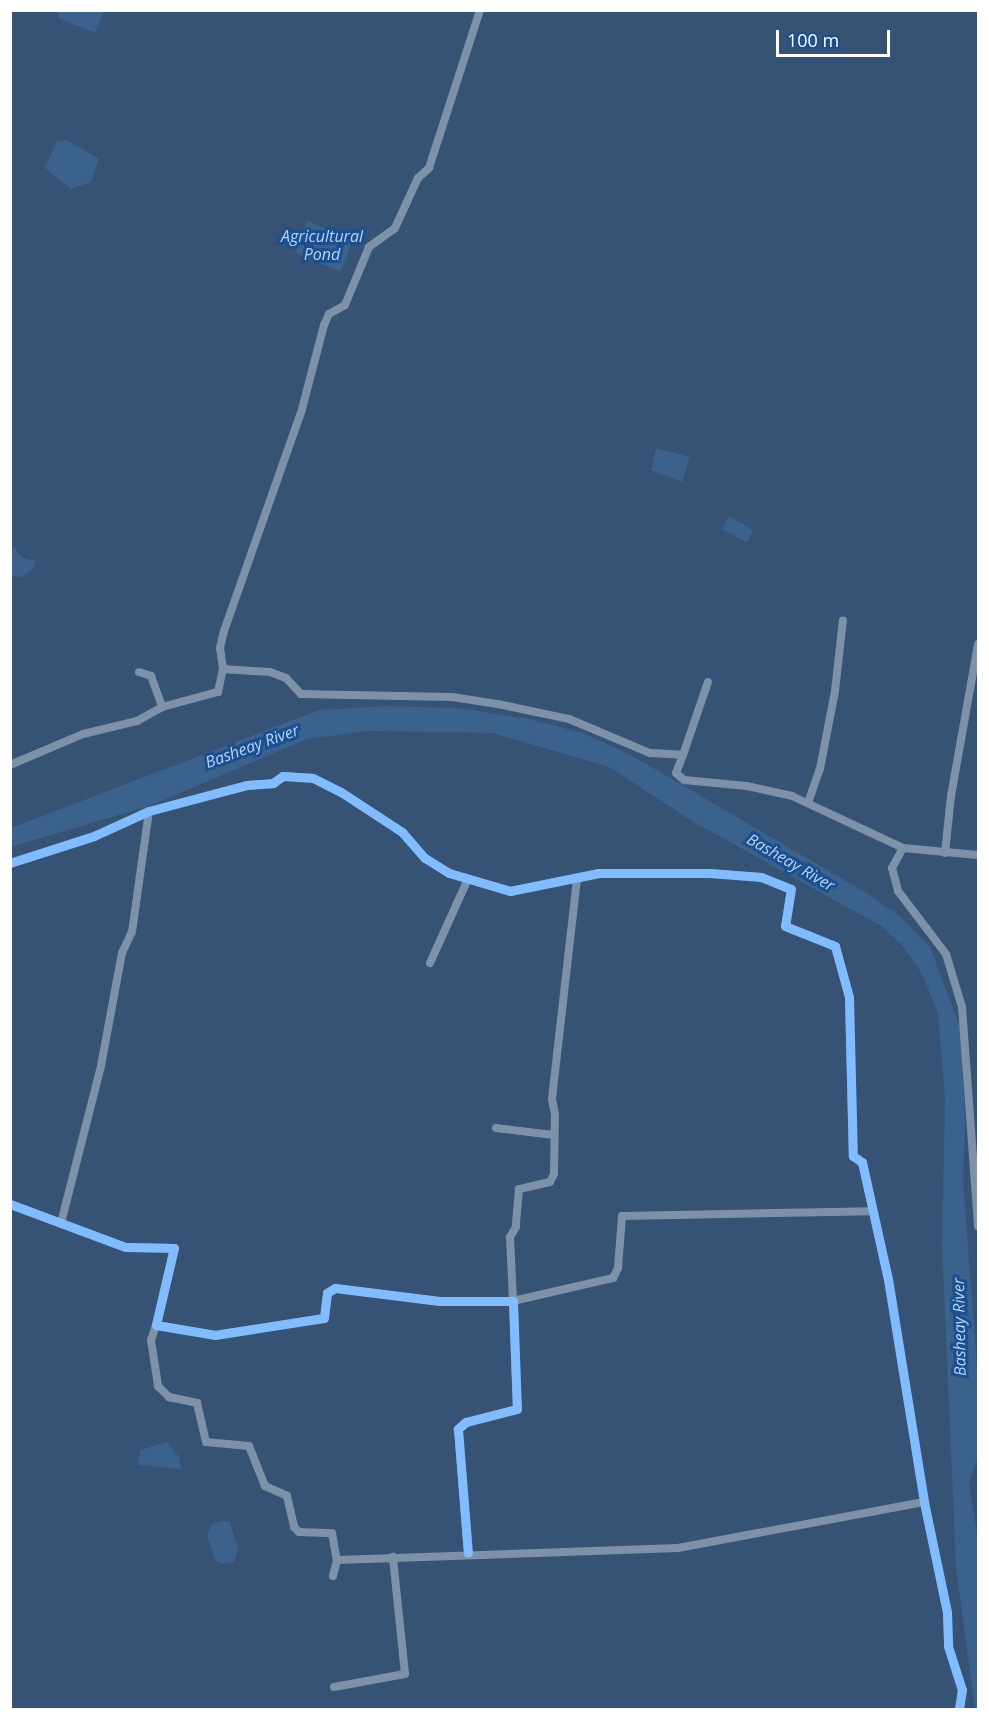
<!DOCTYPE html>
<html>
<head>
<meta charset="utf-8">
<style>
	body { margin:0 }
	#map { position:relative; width:989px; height:1720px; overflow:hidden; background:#365274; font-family:"Open Sans",sans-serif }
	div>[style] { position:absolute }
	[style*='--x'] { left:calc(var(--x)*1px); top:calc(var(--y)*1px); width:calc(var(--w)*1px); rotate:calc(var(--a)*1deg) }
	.water>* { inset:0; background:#3b618d }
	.street>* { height:8px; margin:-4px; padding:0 4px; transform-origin:4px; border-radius:4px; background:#7d92a8 }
	.cycleway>* { height:9px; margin:-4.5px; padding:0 4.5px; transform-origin:4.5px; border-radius:4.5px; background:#80bcff }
	span { translate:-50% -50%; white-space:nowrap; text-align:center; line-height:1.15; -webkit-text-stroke:6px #1b4f8f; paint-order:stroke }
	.water-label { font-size:16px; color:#b5d3f5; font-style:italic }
	.frame { position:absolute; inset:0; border:12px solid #fff; pointer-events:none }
	.scale { position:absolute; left:776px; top:30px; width:114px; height:27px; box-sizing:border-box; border:3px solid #fff; border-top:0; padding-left:8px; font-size:18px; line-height:21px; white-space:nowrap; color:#fff; -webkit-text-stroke:4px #1b4f8f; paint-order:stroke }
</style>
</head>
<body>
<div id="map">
	<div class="water">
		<i style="clip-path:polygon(59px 11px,59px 10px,104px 11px,95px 33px,58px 18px)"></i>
		<i style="clip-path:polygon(67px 140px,99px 159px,91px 182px,71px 189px,45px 168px,57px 141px)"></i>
		<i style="clip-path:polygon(308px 221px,344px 237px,351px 244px,341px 272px,295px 253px)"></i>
		<i style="clip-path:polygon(656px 448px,690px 457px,682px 482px,651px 470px)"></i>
		<i style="clip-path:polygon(729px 516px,753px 530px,747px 543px,722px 529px)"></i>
		<i style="clip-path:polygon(11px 544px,23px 558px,36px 561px,33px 569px,21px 577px,11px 576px)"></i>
		<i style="clip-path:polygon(386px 706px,458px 708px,528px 719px,583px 733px,631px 755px,863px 891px,901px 917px,930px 947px,961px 1030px,965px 1124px,963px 1179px,978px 1380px,978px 1455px,969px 1483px,978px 1539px,978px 1709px,975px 1709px,956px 1568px,942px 1245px,945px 1099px,938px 1014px,922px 974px,903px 946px,881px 926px,692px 821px,609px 767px,493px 733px,369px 731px,307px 739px,152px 805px,11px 847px,11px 828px,319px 710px)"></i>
		<i style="clip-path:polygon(167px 1442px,179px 1457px,181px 1469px,138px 1465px,140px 1450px)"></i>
		<i style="clip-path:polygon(222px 1521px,230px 1522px,238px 1549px,234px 1562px,221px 1564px,215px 1560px,207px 1535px,212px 1524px)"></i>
	</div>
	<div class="street">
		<i style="--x:223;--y:669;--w:21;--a:-98"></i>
		<i style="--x:220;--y:648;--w:17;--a:-77"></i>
		<i style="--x:224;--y:631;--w:235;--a:-70.6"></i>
		<i style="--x:302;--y:409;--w:87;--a:-75.3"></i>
		<i style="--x:324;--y:325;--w:12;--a:-66"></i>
		<i style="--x:329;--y:314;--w:18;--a:-29"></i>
		<i style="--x:345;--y:305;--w:63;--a:-67.5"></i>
		<i style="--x:369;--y:247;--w:32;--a:-36"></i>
		<i style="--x:395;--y:228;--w:55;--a:-65.3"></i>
		<i style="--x:418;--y:178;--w:15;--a:-42"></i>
		<i style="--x:429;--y:168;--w:166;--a:-72.1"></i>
		<i style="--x:139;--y:672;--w:13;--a:18"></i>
		<i style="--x:151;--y:676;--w:33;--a:70"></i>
		<i style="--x:683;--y:755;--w:19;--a:111"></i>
		<i style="--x:676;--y:773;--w:11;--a:41"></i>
		<i style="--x:684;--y:780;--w:63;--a:5.4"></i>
		<i style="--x:747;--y:786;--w:46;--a:12.5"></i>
		<i style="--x:792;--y:796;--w:123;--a:25.1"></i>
		<i style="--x:903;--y:848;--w:75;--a:5.3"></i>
		<i style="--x:10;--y:765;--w:79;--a:-23"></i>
		<i style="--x:83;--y:734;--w:56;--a:-13.5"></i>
		<i style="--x:137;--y:721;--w:29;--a:-29"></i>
		<i style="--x:162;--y:707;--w:58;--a:-15"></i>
		<i style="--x:218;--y:692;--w:24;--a:-78"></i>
		<i style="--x:223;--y:669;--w:47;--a:3.7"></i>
		<i style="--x:270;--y:672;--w:17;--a:21"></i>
		<i style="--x:286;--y:678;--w:22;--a:47"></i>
		<i style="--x:301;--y:694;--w:151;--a:1.1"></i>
		<i style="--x:452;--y:697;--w:47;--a:8.7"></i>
		<i style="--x:498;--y:704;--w:73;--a:11.9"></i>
		<i style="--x:569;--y:719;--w:88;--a:22.8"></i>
		<i style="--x:650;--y:753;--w:33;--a:3"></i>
		<i style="--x:683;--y:755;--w:77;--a:-71.1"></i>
		<i style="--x:808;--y:803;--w:36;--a:-71"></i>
		<i style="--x:820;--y:769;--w:79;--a:-79.1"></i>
		<i style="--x:835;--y:691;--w:71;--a:-83.6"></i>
		<i style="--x:903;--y:848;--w:23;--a:119"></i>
		<i style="--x:892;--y:868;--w:24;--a:75"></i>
		<i style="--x:898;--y:891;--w:79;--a:52.7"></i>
		<i style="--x:946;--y:954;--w:55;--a:73.2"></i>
		<i style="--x:962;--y:1007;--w:220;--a:85.8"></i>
		<i style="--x:945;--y:853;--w:57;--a:-84"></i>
		<i style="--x:951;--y:796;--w:154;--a:-79.9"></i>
		<i style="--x:10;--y:863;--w:88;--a:-17.8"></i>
		<i style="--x:94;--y:836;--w:60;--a:-24.4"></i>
		<i style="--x:149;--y:811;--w:101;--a:-14.9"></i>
		<i style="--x:247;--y:785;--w:26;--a:-4"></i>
		<i style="--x:273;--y:783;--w:12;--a:-35"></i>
		<i style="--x:283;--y:776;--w:30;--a:4"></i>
		<i style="--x:313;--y:778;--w:31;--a:27"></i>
		<i style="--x:341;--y:792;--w:73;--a:33.3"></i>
		<i style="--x:402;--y:832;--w:35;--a:49"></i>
		<i style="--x:425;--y:858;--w:28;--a:32"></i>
		<i style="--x:449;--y:873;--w:64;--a:16.4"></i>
		<i style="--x:510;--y:891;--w:91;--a:-11.4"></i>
		<i style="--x:599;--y:873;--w:110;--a:0"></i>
		<i style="--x:709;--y:873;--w:52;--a:4.4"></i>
		<i style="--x:761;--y:877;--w:32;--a:22"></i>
		<i style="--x:791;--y:889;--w:37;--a:99"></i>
		<i style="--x:785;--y:926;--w:54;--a:21.8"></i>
		<i style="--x:835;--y:946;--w:53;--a:74.6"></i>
		<i style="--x:849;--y:997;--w:159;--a:88.6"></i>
		<i style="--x:853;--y:1156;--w:11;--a:34"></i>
		<i style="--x:862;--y:1162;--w:120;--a:77.5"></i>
		<i style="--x:888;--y:1279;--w:226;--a:80.8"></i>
		<i style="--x:924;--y:1502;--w:112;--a:78.2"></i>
		<i style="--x:947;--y:1612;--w:34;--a:88"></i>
		<i style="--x:948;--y:1646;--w:46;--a:72.3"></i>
		<i style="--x:962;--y:1690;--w:20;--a:99"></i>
		<i style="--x:577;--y:879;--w:221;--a:96.5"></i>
		<i style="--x:552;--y:1099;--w:15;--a:79"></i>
		<i style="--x:555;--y:1114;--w:60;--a:91"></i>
		<i style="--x:554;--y:1174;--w:9;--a:117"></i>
		<i style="--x:550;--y:1182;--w:32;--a:167"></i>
		<i style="--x:519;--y:1189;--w:38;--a:95"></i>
		<i style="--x:516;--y:1227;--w:12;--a:121"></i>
		<i style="--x:510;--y:1237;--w:64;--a:87.3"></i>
		<i style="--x:513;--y:1301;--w:103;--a:-13"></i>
		<i style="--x:613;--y:1278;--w:11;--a:-63"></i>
		<i style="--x:618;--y:1268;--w:52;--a:-85.6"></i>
		<i style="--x:622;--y:1216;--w:251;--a:-1.1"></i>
		<i style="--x:430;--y:963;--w:92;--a:-65.7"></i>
		<i style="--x:496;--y:1128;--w:58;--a:6.9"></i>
		<i style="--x:10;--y:1204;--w:123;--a:20.5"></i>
		<i style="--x:125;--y:1247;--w:49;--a:1.2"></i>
		<i style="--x:174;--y:1248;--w:79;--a:103.2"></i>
		<i style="--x:156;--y:1325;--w:60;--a:9.6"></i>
		<i style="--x:215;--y:1335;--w:110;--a:-8.9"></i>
		<i style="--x:324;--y:1318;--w:25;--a:-83"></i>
		<i style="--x:327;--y:1293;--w:9;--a:-32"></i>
		<i style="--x:335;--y:1288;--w:105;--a:7.1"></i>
		<i style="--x:439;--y:1301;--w:74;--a:0"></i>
		<i style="--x:513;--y:1301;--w:108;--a:87.9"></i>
		<i style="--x:517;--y:1409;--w:53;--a:165.7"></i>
		<i style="--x:466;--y:1422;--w:11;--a:139"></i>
		<i style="--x:458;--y:1429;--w:124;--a:85.4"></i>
		<i style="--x:61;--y:1223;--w:162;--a:-75.7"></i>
		<i style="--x:101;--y:1066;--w:115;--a:-79.5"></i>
		<i style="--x:122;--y:953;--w:23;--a:-65"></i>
		<i style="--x:132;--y:932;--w:122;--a:-82"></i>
		<i style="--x:156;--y:1325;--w:16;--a:108"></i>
		<i style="--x:151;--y:1340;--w:47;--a:81.3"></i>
		<i style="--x:158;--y:1386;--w:16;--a:45"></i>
		<i style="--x:169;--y:1397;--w:29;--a:12"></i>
		<i style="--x:197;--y:1403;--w:40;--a:77"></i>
		<i style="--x:206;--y:1442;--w:43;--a:5.3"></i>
		<i style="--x:249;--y:1446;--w:43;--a:68.2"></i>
		<i style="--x:265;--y:1486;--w:24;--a:24"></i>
		<i style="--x:287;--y:1496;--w:32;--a:77"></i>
		<i style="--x:294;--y:1527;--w:7;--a:45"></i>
		<i style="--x:299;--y:1532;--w:33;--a:2"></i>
		<i style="--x:332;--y:1533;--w:27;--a:80"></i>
		<i style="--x:333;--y:1576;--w:16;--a:-76"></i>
		<i style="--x:337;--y:1560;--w:341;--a:-2"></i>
		<i style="--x:678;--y:1548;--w:250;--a:-10.6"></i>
		<i style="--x:334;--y:1687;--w:72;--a:-10.4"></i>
		<i style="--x:405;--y:1674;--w:118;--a:-95.9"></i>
	</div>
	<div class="cycleway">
		<i style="--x:10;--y:863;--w:88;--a:-17.8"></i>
		<i style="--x:94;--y:836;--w:60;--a:-24.4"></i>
		<i style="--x:149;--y:811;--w:101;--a:-14.9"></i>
		<i style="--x:247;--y:785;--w:26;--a:-4"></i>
		<i style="--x:273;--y:783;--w:12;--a:-35"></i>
		<i style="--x:283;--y:776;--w:30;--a:4"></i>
		<i style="--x:313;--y:778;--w:31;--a:27"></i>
		<i style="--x:341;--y:792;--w:73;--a:33.3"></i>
		<i style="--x:402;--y:832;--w:35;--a:49"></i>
		<i style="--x:425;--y:858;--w:28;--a:32"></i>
		<i style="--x:449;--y:873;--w:64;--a:16.4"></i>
		<i style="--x:510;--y:891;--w:91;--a:-11.4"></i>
		<i style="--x:599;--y:873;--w:110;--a:0"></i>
		<i style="--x:709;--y:873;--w:52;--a:4.4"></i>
		<i style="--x:761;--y:877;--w:32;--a:22"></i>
		<i style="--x:791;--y:889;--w:37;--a:99"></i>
		<i style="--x:785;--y:926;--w:54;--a:21.8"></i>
		<i style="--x:835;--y:946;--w:53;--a:74.6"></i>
		<i style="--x:849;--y:997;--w:159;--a:88.6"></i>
		<i style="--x:853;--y:1156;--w:11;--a:34"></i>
		<i style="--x:862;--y:1162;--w:120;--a:77.5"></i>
		<i style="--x:888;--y:1279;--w:226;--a:80.8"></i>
		<i style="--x:924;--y:1502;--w:112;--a:78.2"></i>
		<i style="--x:947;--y:1612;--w:34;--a:88"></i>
		<i style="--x:948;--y:1646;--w:46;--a:72.3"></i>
		<i style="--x:962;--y:1690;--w:20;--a:99"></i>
		<i style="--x:10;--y:1204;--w:123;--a:20.5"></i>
		<i style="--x:125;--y:1247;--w:49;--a:1.2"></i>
		<i style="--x:174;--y:1248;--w:79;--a:103.2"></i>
		<i style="--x:156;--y:1325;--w:60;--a:9.6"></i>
		<i style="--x:215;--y:1335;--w:110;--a:-8.9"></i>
		<i style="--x:324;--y:1318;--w:25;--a:-83"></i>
		<i style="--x:327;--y:1293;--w:9;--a:-32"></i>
		<i style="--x:335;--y:1288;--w:105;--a:7.1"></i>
		<i style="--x:439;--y:1301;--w:74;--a:0"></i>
		<i style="--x:513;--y:1301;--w:108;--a:87.9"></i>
		<i style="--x:517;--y:1409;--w:53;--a:165.7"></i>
		<i style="--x:466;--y:1422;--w:11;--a:139"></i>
		<i style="--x:458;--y:1429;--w:124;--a:85.4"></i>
	</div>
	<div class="water-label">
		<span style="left:322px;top:245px">Agricultural<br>Pond</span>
		<span style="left:252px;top:746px;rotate:-20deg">Basheay River</span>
		<span style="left:791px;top:862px;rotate:30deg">Basheay River</span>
		<span style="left:959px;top:1327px;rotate:-91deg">Basheay River</span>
	</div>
	<div class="frame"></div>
	<div class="scale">100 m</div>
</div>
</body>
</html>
